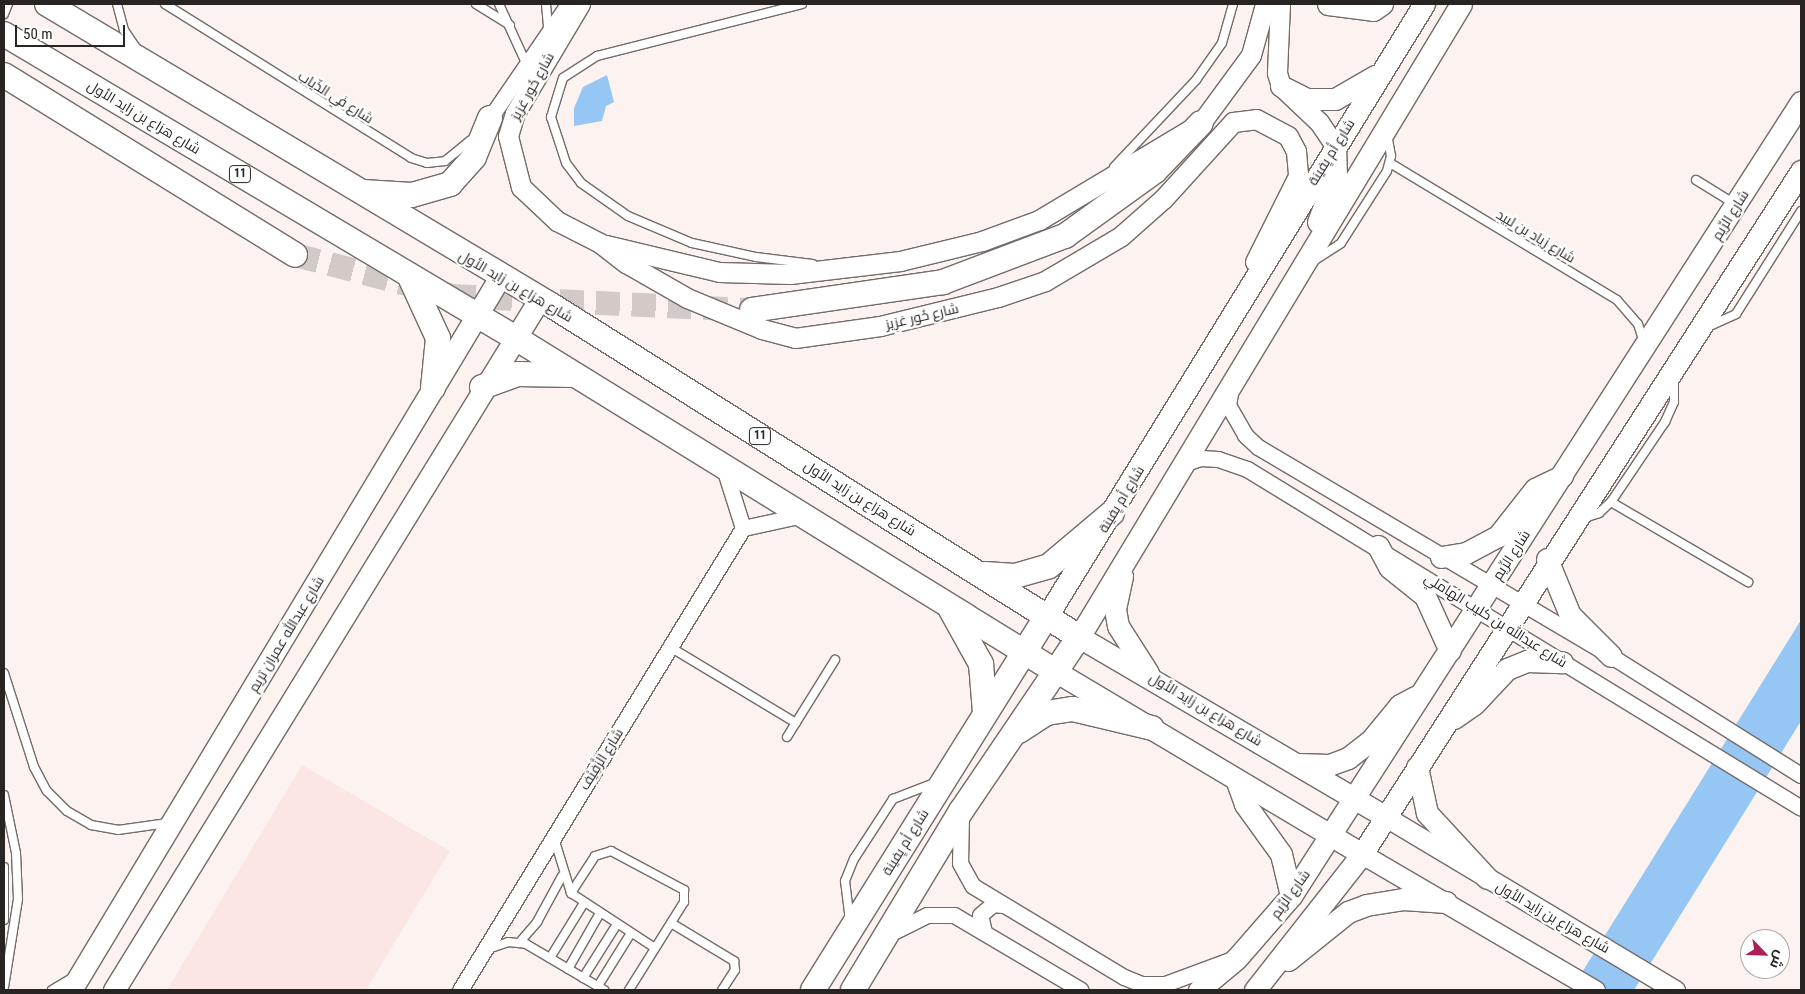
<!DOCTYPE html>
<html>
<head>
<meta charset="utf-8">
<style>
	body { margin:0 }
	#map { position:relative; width:1805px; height:994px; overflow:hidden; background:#fcf3f0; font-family:"Roboto Condensed",Cairo,sans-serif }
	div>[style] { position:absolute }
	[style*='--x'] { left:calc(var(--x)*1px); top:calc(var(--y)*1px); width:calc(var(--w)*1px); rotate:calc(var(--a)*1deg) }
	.industrial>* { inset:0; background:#fbe6e3 }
	.water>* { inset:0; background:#95c6f4 }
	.primary-tunnel>* { height:24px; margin-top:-12px; transform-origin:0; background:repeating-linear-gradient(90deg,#d1cac7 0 24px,transparent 0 36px) }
	.roads { filter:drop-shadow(1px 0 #726b68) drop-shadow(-1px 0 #726b68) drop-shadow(0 1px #726b68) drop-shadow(0 -1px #726b68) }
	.service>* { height:8px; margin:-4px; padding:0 4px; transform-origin:4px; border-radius:4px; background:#fff }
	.minor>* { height:15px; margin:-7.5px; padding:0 7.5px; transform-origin:7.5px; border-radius:7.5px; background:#fff }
	.tertiary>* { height:19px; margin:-9.5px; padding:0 9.5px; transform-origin:9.5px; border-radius:9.5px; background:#fff }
	.secondary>* { height:21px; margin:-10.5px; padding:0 10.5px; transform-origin:10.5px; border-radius:10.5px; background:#fff }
	.primary>* { height:24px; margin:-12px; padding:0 12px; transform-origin:12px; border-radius:12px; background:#fff }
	span { translate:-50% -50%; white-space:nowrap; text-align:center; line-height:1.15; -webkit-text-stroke:4.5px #fff; paint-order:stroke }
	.shield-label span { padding:1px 4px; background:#fff; border:1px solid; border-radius:4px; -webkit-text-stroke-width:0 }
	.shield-label { font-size:12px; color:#272422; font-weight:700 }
	.street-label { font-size:14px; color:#272422 }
	.frame { position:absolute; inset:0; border:5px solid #272422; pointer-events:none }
	.north { position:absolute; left:1740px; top:929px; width:50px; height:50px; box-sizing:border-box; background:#fff; border:1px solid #a9a7a7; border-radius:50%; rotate:114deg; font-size:14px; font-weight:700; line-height:20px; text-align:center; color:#272422 }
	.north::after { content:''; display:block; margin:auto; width:18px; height:22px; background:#ad1f57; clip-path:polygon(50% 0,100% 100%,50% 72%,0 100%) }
	.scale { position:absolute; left:15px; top:25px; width:110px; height:22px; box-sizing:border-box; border:2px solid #272422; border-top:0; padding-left:6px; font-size:15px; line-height:18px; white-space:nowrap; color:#272422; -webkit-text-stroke:4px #fff; paint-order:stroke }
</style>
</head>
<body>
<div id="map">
	<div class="industrial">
		<i style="clip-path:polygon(302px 765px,450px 851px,366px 990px,167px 990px)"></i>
	</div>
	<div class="water">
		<i style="clip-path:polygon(607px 75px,614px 102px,606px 106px,602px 121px,574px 126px,574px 108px,583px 87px)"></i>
		<i style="clip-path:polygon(1801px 620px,1801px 721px,1634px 990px,1571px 990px)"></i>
	</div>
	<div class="primary-tunnel">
		<i style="--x:295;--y:255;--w:162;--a:14.6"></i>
		<i style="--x:452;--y:296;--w:300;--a:2.7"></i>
	</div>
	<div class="roads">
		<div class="service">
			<i style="--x:117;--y:4;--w:27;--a:75"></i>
			<i style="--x:124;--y:30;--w:22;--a:56"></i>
			<i style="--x:165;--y:4;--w:290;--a:32"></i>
			<i style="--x:411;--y:158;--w:17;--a:17"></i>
			<i style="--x:427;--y:163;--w:18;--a:-6"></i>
			<i style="--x:445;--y:161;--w:33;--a:-39"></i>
			<i style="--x:476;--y:4;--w:40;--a:32"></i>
			<i style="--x:499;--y:4;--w:65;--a:65.4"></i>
			<i style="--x:546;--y:4;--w:25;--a:85"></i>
			<i style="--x:802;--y:4;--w:211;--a:165.8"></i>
			<i style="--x:597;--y:56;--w:40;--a:147.1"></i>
			<i style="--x:563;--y:78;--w:41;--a:107.1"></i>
			<i style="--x:551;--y:117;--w:48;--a:71.9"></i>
			<i style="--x:566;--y:163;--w:25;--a:53"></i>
			<i style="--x:581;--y:183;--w:57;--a:35.1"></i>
			<i style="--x:628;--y:216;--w:69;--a:22.9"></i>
			<i style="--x:692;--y:243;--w:66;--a:12.3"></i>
			<i style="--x:756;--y:257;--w:57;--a:7"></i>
			<i style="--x:4;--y:14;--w:11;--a:-68"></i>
			<i style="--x:1390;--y:163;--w:265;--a:31.1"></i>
			<i style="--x:1617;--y:300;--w:32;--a:49"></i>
			<i style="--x:1638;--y:324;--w:16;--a:72"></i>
			<i style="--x:1114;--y:167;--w:120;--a:-46.7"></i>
			<i style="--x:1196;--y:80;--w:45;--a:-54.9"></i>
			<i style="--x:1222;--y:43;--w:41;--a:-74.2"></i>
			<i style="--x:1696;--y:180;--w:46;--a:31.6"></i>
			<i style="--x:1309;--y:264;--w:38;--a:-33"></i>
			<i style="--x:1341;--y:243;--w:85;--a:-57.4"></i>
			<i style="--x:1387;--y:171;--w:16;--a:-75"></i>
			<i style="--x:1391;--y:156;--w:23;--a:-100"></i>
			<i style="--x:1705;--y:328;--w:34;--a:-24"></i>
			<i style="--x:1736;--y:314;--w:122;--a:-57.7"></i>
			<i style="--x:1611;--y:502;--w:159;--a:30.3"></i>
			<i style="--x:1581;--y:519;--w:19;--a:-18"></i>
			<i style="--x:1599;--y:513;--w:16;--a:-43"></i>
			<i style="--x:1611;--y:502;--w:97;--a:-56"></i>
			<i style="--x:1665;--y:422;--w:22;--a:-66"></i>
			<i style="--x:1674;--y:402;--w:25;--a:-90"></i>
			<i style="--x:670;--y:647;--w:147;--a:31.1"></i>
			<i style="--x:4;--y:673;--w:99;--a:72.3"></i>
			<i style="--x:34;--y:767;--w:27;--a:62"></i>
			<i style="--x:47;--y:791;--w:28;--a:45"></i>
			<i style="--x:67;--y:811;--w:28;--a:30"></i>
			<i style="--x:91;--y:825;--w:27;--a:10"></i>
			<i style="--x:118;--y:830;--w:50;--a:-8"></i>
			<i style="--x:787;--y:737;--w:91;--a:-58.1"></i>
			<i style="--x:4;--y:795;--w:59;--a:78.3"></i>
			<i style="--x:16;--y:853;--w:46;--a:87.5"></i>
			<i style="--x:18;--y:899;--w:89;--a:99"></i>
			<i style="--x:554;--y:838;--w:58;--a:72.8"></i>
			<i style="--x:571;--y:893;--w:100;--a:33.2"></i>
			<i style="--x:4;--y:867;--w:53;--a:90"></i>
			<i style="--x:571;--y:893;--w:44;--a:-57"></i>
			<i style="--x:595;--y:856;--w:17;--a:-17"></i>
			<i style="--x:611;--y:851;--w:83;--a:28.1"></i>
			<i style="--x:684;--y:890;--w:12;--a:90"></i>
			<i style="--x:684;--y:902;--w:104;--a:122"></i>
			<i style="--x:850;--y:921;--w:40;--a:-97.1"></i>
			<i style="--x:845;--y:881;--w:24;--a:-68"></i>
			<i style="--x:854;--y:859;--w:72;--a:-57"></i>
			<i style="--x:893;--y:799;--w:47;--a:-21.1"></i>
			<i style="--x:671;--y:923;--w:74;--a:31.1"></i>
			<i style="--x:734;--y:961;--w:9;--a:84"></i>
			<i style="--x:735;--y:970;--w:24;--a:123"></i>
			<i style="--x:519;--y:943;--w:28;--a:-49"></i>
			<i style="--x:537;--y:922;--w:52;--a:-61.5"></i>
			<i style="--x:488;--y:949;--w:21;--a:-19"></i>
			<i style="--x:508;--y:942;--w:18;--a:6"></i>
			<i style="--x:526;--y:944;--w:91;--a:30.5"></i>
			<i style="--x:550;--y:958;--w:65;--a:-58.3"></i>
			<i style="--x:568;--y:969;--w:64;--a:-60.3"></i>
			<i style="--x:583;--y:978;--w:64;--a:-57.8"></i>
			<i style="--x:598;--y:986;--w:62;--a:-58.1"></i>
			<i style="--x:52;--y:990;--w:21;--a:-31"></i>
		</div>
		<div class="minor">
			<i style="--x:490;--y:118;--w:138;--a:-55.6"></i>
			<i style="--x:1231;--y:388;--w:17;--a:100"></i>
			<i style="--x:1228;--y:405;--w:34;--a:60"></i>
			<i style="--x:1245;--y:435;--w:18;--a:43"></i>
			<i style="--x:1258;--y:447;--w:410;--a:30.6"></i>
			<i style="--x:1611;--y:656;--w:224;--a:32.1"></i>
			<i style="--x:1182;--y:464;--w:19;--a:-18"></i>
			<i style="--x:1200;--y:458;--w:18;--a:3"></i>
			<i style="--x:1218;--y:459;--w:31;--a:19"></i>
			<i style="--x:1247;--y:469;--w:649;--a:31.46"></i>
			<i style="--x:743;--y:528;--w:61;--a:-12.2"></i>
			<i style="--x:961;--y:816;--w:47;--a:91.2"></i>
			<i style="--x:960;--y:863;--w:26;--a:61"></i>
			<i style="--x:973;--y:886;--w:176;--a:31.1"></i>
			<i style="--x:1124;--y:977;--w:18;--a:22"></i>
			<i style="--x:1141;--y:984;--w:24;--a:0"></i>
			<i style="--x:1165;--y:984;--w:69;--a:-20.3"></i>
			<i style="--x:984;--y:932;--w:17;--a:-103"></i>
			<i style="--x:980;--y:915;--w:17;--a:-40"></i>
			<i style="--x:993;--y:904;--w:9;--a:6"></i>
			<i style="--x:889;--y:934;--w:42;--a:-26.6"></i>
			<i style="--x:927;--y:915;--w:27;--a:0"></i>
			<i style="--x:954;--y:915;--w:147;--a:30.6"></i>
			<i style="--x:460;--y:990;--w:542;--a:-58.51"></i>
			<i style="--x:743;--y:528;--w:63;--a:-107.6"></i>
		</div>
		<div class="tertiary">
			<i style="--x:580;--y:4;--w:127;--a:120.8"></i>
			<i style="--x:515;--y:113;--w:24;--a:107"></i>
			<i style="--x:508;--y:136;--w:53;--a:75.7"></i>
			<i style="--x:521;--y:187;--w:50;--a:43.4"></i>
			<i style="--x:557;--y:221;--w:48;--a:27.1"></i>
			<i style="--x:600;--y:243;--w:33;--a:38"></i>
			<i style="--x:626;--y:263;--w:70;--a:29.8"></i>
			<i style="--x:687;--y:298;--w:81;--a:22.5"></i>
			<i style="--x:762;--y:329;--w:34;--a:15"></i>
			<i style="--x:795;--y:338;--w:86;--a:-8"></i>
			<i style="--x:880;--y:326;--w:122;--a:-13.8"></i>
			<i style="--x:998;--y:297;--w:50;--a:-18.8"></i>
			<i style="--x:1045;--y:281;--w:88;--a:-30.6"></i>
			<i style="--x:1121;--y:236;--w:56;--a:-41.4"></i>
			<i style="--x:1163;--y:199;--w:104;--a:-47.7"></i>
			<i style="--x:1233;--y:122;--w:23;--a:-7"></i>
			<i style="--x:1256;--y:119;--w:36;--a:28"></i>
			<i style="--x:1288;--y:136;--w:17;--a:62"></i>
			<i style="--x:1296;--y:151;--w:25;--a:85"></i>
			<i style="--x:1298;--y:176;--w:96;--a:116.6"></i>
			<i style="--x:1280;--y:4;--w:69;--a:92.5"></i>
			<i style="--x:1277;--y:73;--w:14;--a:73"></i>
			<i style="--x:1281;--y:86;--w:52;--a:43.5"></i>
			<i style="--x:1319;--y:122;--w:29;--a:56"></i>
			<i style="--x:606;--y:245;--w:116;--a:13.4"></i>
			<i style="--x:719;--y:272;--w:71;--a:1.6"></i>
			<i style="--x:790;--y:274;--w:111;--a:-6.7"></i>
			<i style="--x:900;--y:261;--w:84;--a:-13.7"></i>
			<i style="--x:982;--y:241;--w:61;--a:-20.2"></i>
			<i style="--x:1039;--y:220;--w:189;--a:-30.9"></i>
			<i style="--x:1201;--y:123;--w:84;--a:-53.7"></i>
			<i style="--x:1251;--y:55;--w:53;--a:-74.6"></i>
			<i style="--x:1386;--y:817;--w:337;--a:30.9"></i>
			<i style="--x:1362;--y:854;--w:270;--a:30.3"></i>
		</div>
		<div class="secondary">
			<i style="--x:1328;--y:4;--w:45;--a:7.6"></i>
			<i style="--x:1373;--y:10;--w:11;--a:-34"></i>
			<i style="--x:1281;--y:86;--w:29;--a:27"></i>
			<i style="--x:1307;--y:99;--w:28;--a:0"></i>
			<i style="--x:1335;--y:99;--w:46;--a:-29.9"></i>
			<i style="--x:1318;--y:222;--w:50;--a:-69"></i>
			<i style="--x:1336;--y:175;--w:29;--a:-92"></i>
			<i style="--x:1378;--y:546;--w:24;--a:62"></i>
			<i style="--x:1389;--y:567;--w:46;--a:38.9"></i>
			<i style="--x:1425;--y:596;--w:60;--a:65.6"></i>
			<i style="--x:1441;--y:557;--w:25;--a:-9"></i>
			<i style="--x:1466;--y:553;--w:36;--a:-28"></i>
			<i style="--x:1498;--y:536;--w:60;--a:-51.8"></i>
			<i style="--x:1535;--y:489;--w:30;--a:-26"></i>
			<i style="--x:1547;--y:559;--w:61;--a:67.7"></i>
			<i style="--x:1570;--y:615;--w:58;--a:45"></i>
			<i style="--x:1122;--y:576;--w:34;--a:102"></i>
			<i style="--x:1115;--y:609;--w:17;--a:80"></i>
			<i style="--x:1118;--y:626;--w:56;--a:57.4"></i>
			<i style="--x:1047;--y:616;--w:719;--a:-58.37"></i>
			<i style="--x:1055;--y:671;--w:357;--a:30.8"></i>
			<i style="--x:1454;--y:718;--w:24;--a:-35"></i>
			<i style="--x:1474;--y:704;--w:48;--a:-46.7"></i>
			<i style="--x:1507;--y:669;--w:22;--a:-22"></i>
			<i style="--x:1527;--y:661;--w:35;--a:2"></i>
			<i style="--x:1298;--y:764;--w:31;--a:2"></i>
			<i style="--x:1329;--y:765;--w:20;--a:-20"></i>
			<i style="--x:1348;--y:758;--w:31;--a:-38"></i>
			<i style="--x:1372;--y:739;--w:44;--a:-50.5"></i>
			<i style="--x:1400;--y:705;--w:17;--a:-28"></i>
			<i style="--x:1417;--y:767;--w:47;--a:77.7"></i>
			<i style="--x:1427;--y:813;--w:88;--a:47.3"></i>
			<i style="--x:1236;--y:779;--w:27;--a:70"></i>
			<i style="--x:1245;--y:804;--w:62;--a:54.2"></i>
			<i style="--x:1281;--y:854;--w:43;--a:76.6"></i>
			<i style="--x:1386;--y:817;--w:356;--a:-149.6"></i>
			<i style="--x:1079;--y:637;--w:739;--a:-58.89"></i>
			<i style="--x:1288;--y:960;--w:77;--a:-38.7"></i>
			<i style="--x:1348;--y:912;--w:19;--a:-21"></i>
			<i style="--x:1366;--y:905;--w:37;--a:-9"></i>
			<i style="--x:1403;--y:899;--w:43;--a:4"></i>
			<i style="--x:71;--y:990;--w:832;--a:-58.97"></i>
			<i style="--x:114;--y:990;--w:810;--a:-58.37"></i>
			<i style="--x:1199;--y:990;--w:48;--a:-40"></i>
			<i style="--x:1236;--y:959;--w:84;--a:-48.9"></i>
			<i style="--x:1291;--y:896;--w:944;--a:-57.29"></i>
			<i style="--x:1255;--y:990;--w:173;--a:-51.8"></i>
			<i style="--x:1362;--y:854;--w:812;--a:-57.27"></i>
		</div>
		<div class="primary">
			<i style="--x:47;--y:4;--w:587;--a:30.85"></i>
			<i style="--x:551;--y:305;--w:624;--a:32.16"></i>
			<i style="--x:1079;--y:637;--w:210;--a:124.1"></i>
			<i style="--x:961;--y:811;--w:209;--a:121.1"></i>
			<i style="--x:4;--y:34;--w:593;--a:30.72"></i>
			<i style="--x:514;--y:337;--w:636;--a:31.69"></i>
			<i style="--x:4;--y:75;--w:342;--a:31.7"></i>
			<i style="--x:363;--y:192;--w:49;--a:3.5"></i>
			<i style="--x:412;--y:195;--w:40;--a:-16"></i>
			<i style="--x:450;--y:184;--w:36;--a:-48"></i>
			<i style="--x:474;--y:157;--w:42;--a:-67.7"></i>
			<i style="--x:409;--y:275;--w:69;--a:65.3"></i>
			<i style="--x:438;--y:338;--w:50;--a:95.7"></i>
			<i style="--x:752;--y:310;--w:193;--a:-8.3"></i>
			<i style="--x:943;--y:282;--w:130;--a:-20.7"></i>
			<i style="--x:1065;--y:236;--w:111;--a:-35.8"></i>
			<i style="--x:1155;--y:171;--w:66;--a:-46.2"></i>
			<i style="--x:482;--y:387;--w:38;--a:-20"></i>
			<i style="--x:518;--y:374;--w:56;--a:1"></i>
			<i style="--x:985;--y:574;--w:30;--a:4"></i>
			<i style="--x:1015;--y:576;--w:35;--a:-16"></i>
			<i style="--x:1049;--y:566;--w:82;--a:-40.1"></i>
			<i style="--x:951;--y:610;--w:62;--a:60.9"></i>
			<i style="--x:981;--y:664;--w:49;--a:85.3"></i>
			<i style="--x:1019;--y:731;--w:33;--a:-33"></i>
			<i style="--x:1047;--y:713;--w:26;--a:-9"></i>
			<i style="--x:1073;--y:709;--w:81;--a:13.5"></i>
			<i style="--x:813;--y:990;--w:441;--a:-58"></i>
		</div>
	</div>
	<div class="shield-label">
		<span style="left:240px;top:174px">11</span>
		<span style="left:760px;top:436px">11</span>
	</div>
	<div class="street-label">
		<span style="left:532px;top:86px;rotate:-61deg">شارع خُور عَزِيز</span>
		<span style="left:336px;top:97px;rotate:32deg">شارع فَي الذّياب</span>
		<span style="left:144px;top:117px;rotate:31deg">شارع هزاع بن زايد الأول</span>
		<span style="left:1331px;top:152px;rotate:-58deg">شارع أم يِفينة</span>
		<span style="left:1730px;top:215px;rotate:-58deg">شارع الرِّيم</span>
		<span style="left:1536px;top:236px;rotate:31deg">شارع زياد بن لبيد</span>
		<span style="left:516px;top:286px;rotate:30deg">شارع هزاع بن زايد الأول</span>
		<span style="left:922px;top:316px;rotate:-13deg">شارع خُور عَزِيز</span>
		<span style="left:860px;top:498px;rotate:32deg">شارع هزاع بن زايد الأول</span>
		<span style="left:1121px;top:499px;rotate:-59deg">شارع أم يِفينة</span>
		<span style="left:1511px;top:555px;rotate:-57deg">شارع الرِّيم</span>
		<span style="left:1496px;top:620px;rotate:32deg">شارع عبدالله بن كليب الهاملي</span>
		<span style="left:286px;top:634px;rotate:-59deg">شارع عبدالله عمران تريم</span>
		<span style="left:1206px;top:709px;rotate:31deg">شارع هزاع بن زايد الأول</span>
		<span style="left:601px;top:759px;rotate:-58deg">شارع الزَّفِيْف</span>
		<span style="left:905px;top:842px;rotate:-58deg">شارع أم يِفينة</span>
		<span style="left:1290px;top:894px;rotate:-54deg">شارع الرِّيم</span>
		<span style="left:1553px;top:917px;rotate:30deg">شارع هزاع بن زايد الأول</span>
	</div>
	<div class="frame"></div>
	<div class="north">ش</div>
	<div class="scale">50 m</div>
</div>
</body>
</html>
